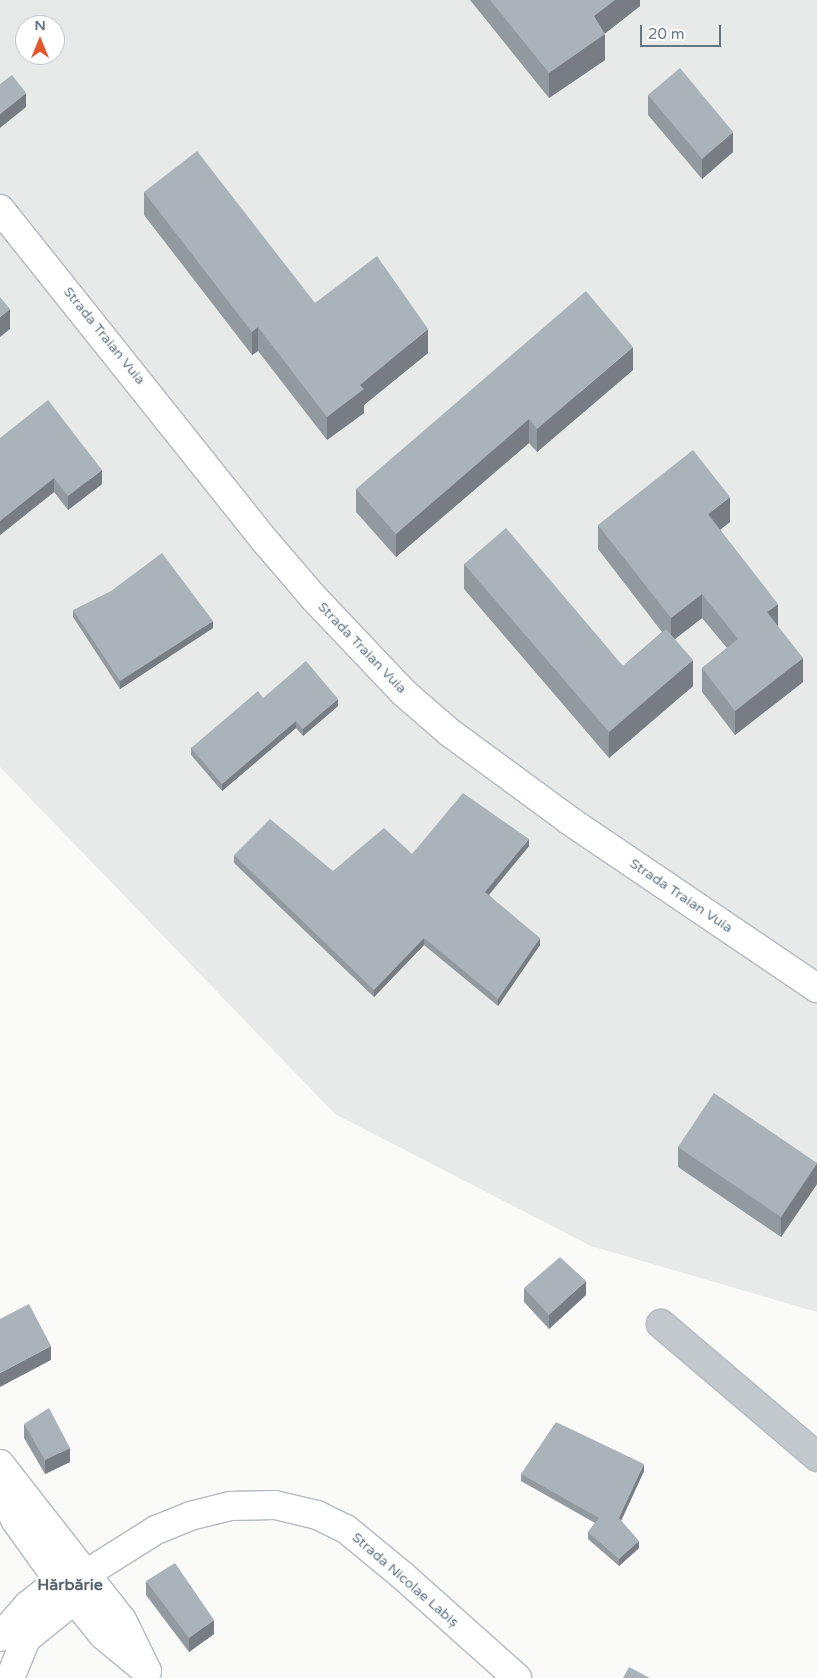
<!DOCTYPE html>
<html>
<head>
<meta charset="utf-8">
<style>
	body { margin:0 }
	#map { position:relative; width:817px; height:1678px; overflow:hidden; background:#fafaf8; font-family:"Varela Round",sans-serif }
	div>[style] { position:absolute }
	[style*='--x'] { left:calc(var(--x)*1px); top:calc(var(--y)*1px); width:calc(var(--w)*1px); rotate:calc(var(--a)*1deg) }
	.built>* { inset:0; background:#e8e9e9 }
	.roads { filter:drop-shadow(1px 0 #b3babf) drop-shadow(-1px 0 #b3babf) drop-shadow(0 1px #b3babf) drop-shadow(0 -1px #b3babf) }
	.street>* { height:28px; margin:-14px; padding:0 14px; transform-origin:14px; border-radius:14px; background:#c3c8cc }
	.secondary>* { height:28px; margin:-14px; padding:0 14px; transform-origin:14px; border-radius:14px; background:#fff }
	.wall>* { inset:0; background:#929a9f }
	.shaded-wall>* { inset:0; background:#777d82 }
	.building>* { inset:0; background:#aab3b9 }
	span { translate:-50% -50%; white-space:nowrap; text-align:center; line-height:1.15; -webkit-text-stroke:5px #fff; paint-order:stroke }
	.street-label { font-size:14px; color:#657683 }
	.quarter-label { font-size:16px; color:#57646e; font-weight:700 }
	.north { position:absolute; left:15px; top:15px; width:50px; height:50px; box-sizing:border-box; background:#fff; border:1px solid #c1c8cd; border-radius:50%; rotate:0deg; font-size:14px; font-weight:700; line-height:20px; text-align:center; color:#657683 }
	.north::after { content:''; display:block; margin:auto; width:18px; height:22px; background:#e4572e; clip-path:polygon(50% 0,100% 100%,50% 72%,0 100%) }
	.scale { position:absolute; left:640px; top:25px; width:81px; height:22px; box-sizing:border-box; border:2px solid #657683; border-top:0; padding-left:6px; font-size:15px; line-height:18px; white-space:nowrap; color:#657683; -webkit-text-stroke:4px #fff; paint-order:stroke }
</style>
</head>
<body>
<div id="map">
	<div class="built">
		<i style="clip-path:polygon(evenodd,0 0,817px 0,817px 1312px,591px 1246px,335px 1114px,0 767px,0 0,25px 25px,55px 25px,55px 55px,25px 55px,25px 25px)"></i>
	</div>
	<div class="roads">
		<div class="street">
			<i style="--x:661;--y:1324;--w:205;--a:40.4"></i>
		</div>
		<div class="secondary">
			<i style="--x:0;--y:209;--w:426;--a:51.4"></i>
			<i style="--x:266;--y:542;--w:74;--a:49.4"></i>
			<i style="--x:314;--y:598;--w:131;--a:46.5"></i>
			<i style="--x:404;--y:693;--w:60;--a:40.9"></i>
			<i style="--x:449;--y:732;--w:150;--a:36.3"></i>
			<i style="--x:570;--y:821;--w:298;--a:34.1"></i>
			<i style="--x:0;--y:1464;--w:198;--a:52"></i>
			<i style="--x:122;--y:1620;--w:57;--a:63.9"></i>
			<i style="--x:0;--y:1491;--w:34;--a:62"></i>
			<i style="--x:16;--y:1521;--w:74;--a:54.4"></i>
			<i style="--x:59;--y:1581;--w:70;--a:50.8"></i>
			<i style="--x:103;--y:1635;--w:47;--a:39.8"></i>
			<i style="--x:0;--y:1637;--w:43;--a:-48.8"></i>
			<i style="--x:28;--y:1605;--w:39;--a:-38"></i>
			<i style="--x:59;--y:1581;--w:28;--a:-15"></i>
			<i style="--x:86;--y:1574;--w:83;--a:-32.2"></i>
			<i style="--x:156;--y:1530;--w:37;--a:-22"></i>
			<i style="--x:190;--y:1516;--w:41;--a:-14"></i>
			<i style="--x:230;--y:1506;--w:45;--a:-1.3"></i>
			<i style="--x:275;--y:1505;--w:43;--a:13.4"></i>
			<i style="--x:317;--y:1515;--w:32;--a:26"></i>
			<i style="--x:346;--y:1529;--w:74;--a:39.5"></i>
			<i style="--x:403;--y:1576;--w:153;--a:41.8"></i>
			<i style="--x:10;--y:1678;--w:42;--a:-67.7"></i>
			<i style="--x:26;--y:1639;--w:62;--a:-39.1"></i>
			<i style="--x:74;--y:1600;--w:17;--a:-66"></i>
		</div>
	</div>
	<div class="wall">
		<i style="clip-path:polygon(470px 0,640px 0,640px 6px,604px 34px,605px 60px,549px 98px)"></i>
		<i style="clip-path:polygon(648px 95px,733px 152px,702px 179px,648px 115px)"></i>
		<i style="clip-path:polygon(144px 192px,315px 303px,428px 353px,364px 405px,364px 413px,327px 440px,258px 351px,252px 355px,144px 215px)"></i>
		<i style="clip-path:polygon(633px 370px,537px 452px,529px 443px,396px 557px,356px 512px,356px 489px)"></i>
		<i style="clip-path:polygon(0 438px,102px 484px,68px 510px,54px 492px,0 535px)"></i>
		<i style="clip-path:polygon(730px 522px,720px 530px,778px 626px,803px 682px,735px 735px,702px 692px,702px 668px,727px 648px,702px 618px,675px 639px,693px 686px,609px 758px,464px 589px,464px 564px,623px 666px,662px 632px,598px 549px,598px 525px)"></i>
		<i style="clip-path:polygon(73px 610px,213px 628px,120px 689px,73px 617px)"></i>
		<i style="clip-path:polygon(263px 698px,338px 706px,303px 736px,296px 728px,222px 791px,191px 755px,191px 748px)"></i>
		<i style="clip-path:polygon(529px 846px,489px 895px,540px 945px,498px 1006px,424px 945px,374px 997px,234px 863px,234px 855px,333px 871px,412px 854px)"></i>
		<i style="clip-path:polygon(678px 1147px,817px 1163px,817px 1184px,781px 1237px,678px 1167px)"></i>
		<i style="clip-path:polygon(524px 1288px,586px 1295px,549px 1329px,524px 1302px)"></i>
		<i style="clip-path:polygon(24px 1424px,70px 1462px,45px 1474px,24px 1438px)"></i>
		<i style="clip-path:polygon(644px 1471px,621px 1521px,639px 1548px,619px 1566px,588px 1539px,588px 1532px,595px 1523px,521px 1481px,521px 1474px)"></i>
		<i style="clip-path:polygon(146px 1581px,214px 1634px,189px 1652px,146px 1595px)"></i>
	</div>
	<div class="shaded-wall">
		<i style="clip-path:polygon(615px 0,640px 0,640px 6px,598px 39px,605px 34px,605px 60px,549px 98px,549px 73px,594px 16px)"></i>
		<i style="clip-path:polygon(26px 93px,26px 107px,0 128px,0 114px)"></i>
		<i style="clip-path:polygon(733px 132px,733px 152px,702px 179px,702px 159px)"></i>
		<i style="clip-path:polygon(10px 309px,10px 329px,0 337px,0 317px)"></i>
		<i style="clip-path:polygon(258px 327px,258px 351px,252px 355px,252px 332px)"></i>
		<i style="clip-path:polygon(428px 329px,428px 353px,364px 405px,364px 413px,327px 440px,327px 417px,360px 385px)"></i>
		<i style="clip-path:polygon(633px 347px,633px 370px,537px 452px,537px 429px)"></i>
		<i style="clip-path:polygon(529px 419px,529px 443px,396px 557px,396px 534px)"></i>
		<i style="clip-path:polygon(102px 470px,102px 484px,68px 510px,68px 496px)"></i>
		<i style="clip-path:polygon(54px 478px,54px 492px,0 535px,0 521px)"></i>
		<i style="clip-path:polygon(730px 497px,730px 522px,708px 539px,708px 514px)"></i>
		<i style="clip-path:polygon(702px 594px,702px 618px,671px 642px,671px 618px)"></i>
		<i style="clip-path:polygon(778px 604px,778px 628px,767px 612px)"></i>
		<i style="clip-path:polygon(213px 621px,213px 628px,120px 689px,120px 681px)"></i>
		<i style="clip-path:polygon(803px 658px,803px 682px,735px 735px,735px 711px)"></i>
		<i style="clip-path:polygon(693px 660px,693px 686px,609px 758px,609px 732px)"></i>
		<i style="clip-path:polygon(338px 699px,338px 706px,303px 736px,303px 729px)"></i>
		<i style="clip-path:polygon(296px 721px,296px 728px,222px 791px,222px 784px)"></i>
		<i style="clip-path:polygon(529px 839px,529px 846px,485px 899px,485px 892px)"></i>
		<i style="clip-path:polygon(424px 938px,424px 945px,374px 997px,374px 990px)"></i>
		<i style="clip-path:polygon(540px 938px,540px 945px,498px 1006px,498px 999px)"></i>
		<i style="clip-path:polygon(817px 1164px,817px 1184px,781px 1237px,781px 1217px)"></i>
		<i style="clip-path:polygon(586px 1281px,586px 1295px,549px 1329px,549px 1315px)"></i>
		<i style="clip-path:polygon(51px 1346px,51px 1360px,0 1387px,0 1373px)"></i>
		<i style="clip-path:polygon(70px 1448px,70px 1462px,45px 1474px,45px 1460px)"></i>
		<i style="clip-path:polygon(644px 1464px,644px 1471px,619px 1525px,619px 1518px)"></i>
		<i style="clip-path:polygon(639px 1541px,639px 1548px,619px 1566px,619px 1559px)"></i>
		<i style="clip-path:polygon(214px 1620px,214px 1634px,189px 1652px,189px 1638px)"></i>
	</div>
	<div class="building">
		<i style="clip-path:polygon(490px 0,615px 0,594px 16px,605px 34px,549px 73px)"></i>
		<i style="clip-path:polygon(680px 68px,733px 132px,702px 159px,648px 95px)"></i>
		<i style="clip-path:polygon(12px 75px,26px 93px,0 114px,0 84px)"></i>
		<i style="clip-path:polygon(197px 151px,315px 303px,377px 256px,428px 329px,360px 385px,364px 389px,327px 417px,258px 327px,252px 332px,144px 192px)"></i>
		<i style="clip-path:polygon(586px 291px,633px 347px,537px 429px,529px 419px,396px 534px,356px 489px)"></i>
		<i style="clip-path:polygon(0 297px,10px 309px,0 317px)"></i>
		<i style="clip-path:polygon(48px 400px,102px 470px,68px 496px,54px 478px,0 521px,0 438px)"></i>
		<i style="clip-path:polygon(693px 450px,730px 497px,708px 514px,778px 604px,767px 612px,803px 658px,735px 711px,702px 668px,738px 639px,702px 594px,671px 618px,598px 525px)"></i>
		<i style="clip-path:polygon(506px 528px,623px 666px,666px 629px,693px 660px,609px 732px,464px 564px)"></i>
		<i style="clip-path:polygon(162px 553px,213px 621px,120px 681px,73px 610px,111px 591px)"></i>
		<i style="clip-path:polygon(306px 661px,338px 699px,303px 729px,296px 721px,222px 784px,191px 748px,258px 691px,263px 698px)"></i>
		<i style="clip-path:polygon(463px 793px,529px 839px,485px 892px,540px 938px,498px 999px,424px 938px,374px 990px,234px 855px,270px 819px,333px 871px,384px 828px,412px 854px)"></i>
		<i style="clip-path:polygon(714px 1093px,817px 1163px,781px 1217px,678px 1147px)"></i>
		<i style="clip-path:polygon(560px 1257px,586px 1281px,549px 1315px,524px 1288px)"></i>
		<i style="clip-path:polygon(29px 1304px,51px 1346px,0 1373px,0 1319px)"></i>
		<i style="clip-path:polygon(49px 1408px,70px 1448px,45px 1460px,24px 1424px)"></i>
		<i style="clip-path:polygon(556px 1422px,644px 1464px,619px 1518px,639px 1541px,619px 1559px,588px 1532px,599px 1518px,521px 1474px)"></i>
		<i style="clip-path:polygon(175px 1563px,214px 1620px,189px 1638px,146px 1581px)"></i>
		<i style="clip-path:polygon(629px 1667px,650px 1678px,623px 1678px)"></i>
	</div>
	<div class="street-label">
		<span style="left:104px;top:336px;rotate:51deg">Strada Traian Vuia</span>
		<span style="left:362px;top:648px;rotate:46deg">Strada Traian Vuia</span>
		<span style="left:681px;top:896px;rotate:34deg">Strada Traian Vuia</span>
		<span style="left:405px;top:1580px;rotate:41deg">Strada Nicolae Labiș</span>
	</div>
	<div class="quarter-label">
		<span style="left:70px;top:1585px">Hărbărie</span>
	</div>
	<div class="north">N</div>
	<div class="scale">20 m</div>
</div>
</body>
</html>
